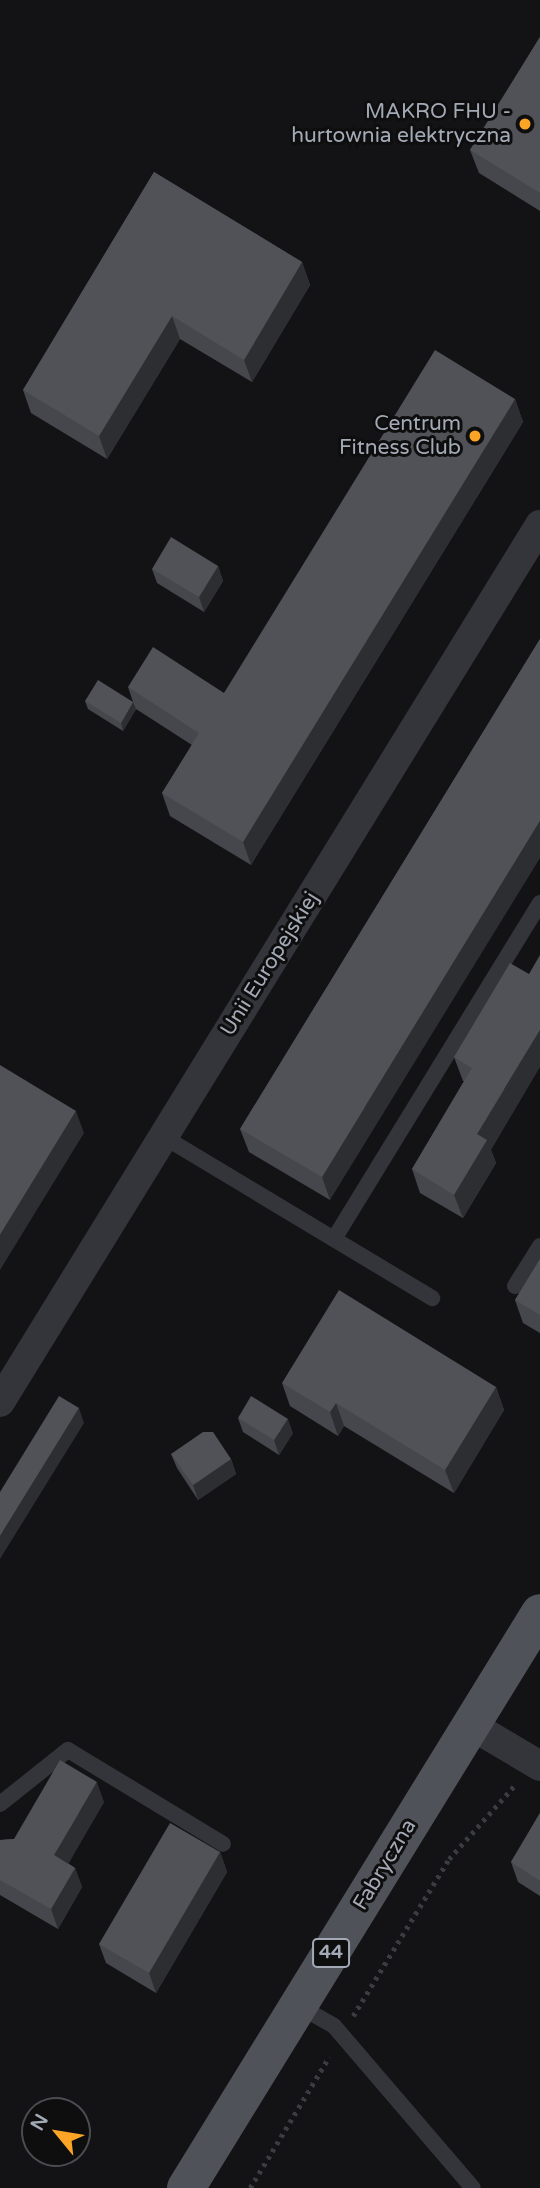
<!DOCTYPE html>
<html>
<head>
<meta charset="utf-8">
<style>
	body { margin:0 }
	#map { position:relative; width:540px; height:2188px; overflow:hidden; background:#131315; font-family:"Varela Round",sans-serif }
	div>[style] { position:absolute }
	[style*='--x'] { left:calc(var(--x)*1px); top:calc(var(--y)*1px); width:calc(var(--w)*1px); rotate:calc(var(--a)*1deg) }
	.path>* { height:4.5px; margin-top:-2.25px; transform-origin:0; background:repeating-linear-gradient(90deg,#393c41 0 3.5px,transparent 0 8.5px) }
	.lane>* { height:16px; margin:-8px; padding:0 8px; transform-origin:8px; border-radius:8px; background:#34353a }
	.street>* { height:30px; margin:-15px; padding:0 15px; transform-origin:15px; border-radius:15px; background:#34353a }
	.primary>* { height:38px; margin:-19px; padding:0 19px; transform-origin:19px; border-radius:19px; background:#4f5259 }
	.wall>* { inset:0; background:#46474d }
	.shaded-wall>* { inset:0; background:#2d2e32 }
	.building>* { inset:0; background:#505258 }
	.dots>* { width:19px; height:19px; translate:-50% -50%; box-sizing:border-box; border:4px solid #0e0e0f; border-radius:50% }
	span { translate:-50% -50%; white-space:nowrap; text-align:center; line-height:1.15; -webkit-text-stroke:6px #0e0e0f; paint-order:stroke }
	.shield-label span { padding:2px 5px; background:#0e0e0f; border:2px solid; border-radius:5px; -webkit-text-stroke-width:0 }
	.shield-label { font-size:19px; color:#a3aab6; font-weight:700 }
	.poi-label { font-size:21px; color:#a3aab6 }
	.right { translate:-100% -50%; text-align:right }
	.street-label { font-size:21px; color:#a3aab6 }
	.north { position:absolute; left:21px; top:2097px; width:70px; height:70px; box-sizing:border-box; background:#0e0e0f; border:2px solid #4a4c52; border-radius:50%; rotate:300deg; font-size:19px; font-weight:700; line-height:28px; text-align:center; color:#a3aab6 }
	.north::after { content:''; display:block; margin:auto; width:24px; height:32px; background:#fba425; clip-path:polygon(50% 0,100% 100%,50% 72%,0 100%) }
</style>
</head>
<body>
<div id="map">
	<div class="path">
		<i style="--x:353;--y:2016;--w:184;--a:-58.6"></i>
		<i style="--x:449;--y:1859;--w:98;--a:-48.3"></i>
		<i style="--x:250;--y:2188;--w:153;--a:-58.9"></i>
	</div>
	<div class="lane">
		<i style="--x:164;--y:1137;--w:313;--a:31"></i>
		<i style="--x:334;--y:1239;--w:394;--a:-58.5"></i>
		<i style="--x:515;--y:1286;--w:47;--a:-58"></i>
		<i style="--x:0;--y:1804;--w:87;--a:-38.5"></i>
		<i style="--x:68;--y:1750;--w:181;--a:31.2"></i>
		<i style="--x:299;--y:2006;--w:40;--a:29.7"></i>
		<i style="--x:334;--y:2026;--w:213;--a:49.4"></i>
	</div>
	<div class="street">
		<i style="--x:0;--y:1402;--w:1030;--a:-58.38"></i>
		<i style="--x:471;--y:1725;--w:80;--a:30.7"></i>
	</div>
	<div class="primary">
		<i style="--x:186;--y:2188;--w:675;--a:-58.38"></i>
	</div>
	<div class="wall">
		<i style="clip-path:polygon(540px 37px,540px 211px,479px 173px,470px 150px)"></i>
		<i style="clip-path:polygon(154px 172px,302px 262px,310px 285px,252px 382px,180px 339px,107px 459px,31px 413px,23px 390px)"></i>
		<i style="clip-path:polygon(515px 399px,523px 422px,251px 865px,170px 816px,162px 793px,192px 745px,136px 709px,123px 731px,88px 709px,85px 701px,133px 702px,128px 687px,224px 693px)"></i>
		<i style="clip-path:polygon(218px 566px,223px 581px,204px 612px,157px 583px,152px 569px)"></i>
		<i style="clip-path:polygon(540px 639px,330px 1200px,249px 1152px,240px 1129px)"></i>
		<i style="clip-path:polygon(529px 974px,491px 1150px,496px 1163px,463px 1218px,420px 1193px,412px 1169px,464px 1081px,463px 1081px,454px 1057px)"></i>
		<i style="clip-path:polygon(540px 1259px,540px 1333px,523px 1323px,515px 1300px)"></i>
		<i style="clip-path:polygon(282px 1383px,496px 1387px,504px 1410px,454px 1493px,344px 1426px,338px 1436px,290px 1406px)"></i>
		<i style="clip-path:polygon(238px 1418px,293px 1433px,279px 1455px,243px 1432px)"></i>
		<i style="clip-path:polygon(171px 1454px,231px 1459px,236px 1474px,198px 1500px,177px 1468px)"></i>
		<i style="clip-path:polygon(104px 1802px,68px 1863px,75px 1868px,82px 1887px,58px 1929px,0 1895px,0 1840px,14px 1839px)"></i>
		<i style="clip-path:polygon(540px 1813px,540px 1896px,518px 1882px,511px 1862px)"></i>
		<i style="clip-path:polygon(220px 1852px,227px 1872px,156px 1993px,106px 1963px,99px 1944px)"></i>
	</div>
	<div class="shaded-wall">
		<i style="clip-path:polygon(302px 262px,310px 285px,252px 382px,244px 360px)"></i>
		<i style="clip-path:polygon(172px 316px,180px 339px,107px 459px,99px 436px)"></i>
		<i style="clip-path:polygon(515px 399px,523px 422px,251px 865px,243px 842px)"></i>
		<i style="clip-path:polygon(218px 566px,223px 581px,204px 612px,199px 597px)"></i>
		<i style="clip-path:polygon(133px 702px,136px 709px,123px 731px,121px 723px)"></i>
		<i style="clip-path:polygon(540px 821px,540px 858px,330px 1200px,322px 1177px)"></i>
		<i style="clip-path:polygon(540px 1030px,540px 1067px,491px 1150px,496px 1163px,463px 1218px,454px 1195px,477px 1134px)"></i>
		<i style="clip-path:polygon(76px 1111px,84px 1133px,0 1270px,0 1235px)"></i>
		<i style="clip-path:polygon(496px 1387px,504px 1410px,454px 1493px,445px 1470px)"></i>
		<i style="clip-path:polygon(336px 1403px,344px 1426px,338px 1436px,330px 1412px)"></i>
		<i style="clip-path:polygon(79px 1408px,84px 1423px,0 1559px,0 1536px)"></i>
		<i style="clip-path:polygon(288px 1419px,293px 1433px,279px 1455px,274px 1440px)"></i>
		<i style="clip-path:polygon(231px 1459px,236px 1474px,198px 1500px,193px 1485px)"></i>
		<i style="clip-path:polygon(97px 1782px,104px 1802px,62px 1875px,54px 1855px)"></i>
		<i style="clip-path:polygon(220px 1852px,227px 1872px,156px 1993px,149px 1973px)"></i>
		<i style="clip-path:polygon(75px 1868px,82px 1887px,58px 1929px,51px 1909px)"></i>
	</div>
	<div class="building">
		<i style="clip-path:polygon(540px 37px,540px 193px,470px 150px)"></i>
		<i style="clip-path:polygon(154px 172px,302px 262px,244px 360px,172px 316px,99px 436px,23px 390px)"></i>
		<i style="clip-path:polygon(435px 350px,515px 399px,243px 842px,162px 793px,199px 733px,128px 687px,153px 647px,224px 693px)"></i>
		<i style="clip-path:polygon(171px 537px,218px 566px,199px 597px,152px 569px)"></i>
		<i style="clip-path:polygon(540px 639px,540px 821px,322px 1177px,240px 1129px)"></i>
		<i style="clip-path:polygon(98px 680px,133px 702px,121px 723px,85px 701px)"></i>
		<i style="clip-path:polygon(540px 955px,540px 1030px,477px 1134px,487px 1140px,454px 1195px,412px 1169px,472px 1068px,454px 1057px,510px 963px,529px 974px)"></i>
		<i style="clip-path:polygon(0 1065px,76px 1111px,0 1235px)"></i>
		<i style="clip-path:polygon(540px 1259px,540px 1315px,515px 1300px)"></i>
		<i style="clip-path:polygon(339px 1290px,496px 1387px,445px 1470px,336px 1403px,330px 1412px,282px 1383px)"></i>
		<i style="clip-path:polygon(59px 1396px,79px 1408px,0 1536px,0 1492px)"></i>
		<i style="clip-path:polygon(251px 1396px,288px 1419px,274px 1440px,238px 1418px)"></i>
		<i style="clip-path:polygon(203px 1432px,213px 1432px,231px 1459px,193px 1485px,171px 1454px)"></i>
		<i style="clip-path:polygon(60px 1760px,97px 1782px,54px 1855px,75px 1868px,51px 1909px,0 1880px,0 1840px,14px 1839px)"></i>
		<i style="clip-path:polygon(540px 1813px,540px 1881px,511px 1862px)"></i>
		<i style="clip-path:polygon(170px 1823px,220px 1852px,149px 1973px,99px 1944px)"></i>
	</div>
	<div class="dots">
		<i style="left:525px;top:124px;background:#fba425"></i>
		<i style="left:475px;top:436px;background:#fba425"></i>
	</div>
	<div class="shield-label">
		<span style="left:331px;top:1953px">44</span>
	</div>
	<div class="poi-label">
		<span class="right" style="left:511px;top:124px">MAKRO FHU -<br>hurtownia elektryczna</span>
		<span class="right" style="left:461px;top:436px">Centrum<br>Fitness Club</span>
	</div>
	<div class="street-label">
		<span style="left:270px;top:964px;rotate:-58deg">Unii Europejskiej</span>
		<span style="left:385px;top:1865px;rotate:-59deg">Fabryczna</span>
	</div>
	<div class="north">N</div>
</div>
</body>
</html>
